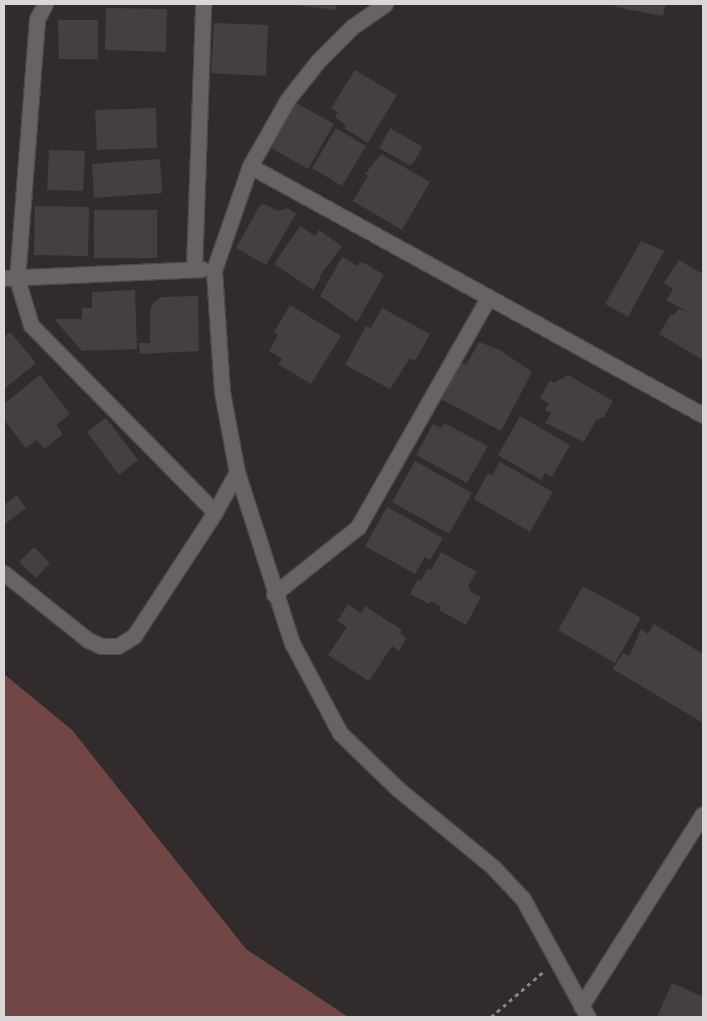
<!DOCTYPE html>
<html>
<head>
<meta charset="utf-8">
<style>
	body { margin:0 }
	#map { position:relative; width:707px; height:1021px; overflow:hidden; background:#312b2b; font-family:"Zilla Slab",serif }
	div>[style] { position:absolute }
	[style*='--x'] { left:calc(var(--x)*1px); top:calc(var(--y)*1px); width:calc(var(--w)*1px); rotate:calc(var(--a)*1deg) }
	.green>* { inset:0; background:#714645 }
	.building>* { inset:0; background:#453f3f }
	.path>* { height:3px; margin-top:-1.5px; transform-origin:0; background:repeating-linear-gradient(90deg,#888383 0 4px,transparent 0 8px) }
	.roads { filter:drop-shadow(1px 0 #4e4a4a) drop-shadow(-1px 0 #4e4a4a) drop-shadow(0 1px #4e4a4a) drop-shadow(0 -1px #4e4a4a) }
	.street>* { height:15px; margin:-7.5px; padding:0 7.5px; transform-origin:7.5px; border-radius:7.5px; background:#696262 }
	span { translate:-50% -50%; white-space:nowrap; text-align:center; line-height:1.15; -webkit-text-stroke:4.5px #312b2b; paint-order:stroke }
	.frame { position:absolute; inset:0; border:5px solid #dad6d6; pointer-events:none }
</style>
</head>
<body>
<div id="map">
	<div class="green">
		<i style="clip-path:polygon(4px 674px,72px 730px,246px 949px,348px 1017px,4px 1017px)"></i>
	</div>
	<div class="building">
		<i style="clip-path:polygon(284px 4px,336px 4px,336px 10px)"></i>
		<i style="clip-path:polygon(616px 4px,666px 4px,663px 16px,615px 7px)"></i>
		<i style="clip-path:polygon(106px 8px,167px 9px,166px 52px,105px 50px)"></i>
		<i style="clip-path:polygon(58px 20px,98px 20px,98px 59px,59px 59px)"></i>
		<i style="clip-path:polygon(214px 23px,268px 25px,266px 76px,211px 73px)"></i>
		<i style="clip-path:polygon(355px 70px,397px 95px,368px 143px,344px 128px,346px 125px,335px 117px,338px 112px,331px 108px)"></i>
		<i style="clip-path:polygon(296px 103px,334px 124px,308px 169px,271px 148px)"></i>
		<i style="clip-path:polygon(156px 108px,157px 148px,97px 150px,95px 110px)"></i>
		<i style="clip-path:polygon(336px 128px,366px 146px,342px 186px,312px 168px)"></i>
		<i style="clip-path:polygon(390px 128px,423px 147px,411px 166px,379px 148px)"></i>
		<i style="clip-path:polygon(49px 150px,85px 151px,83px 191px,47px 190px)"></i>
		<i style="clip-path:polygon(381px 154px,430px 182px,402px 230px,353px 201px,368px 176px,365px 174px)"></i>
		<i style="clip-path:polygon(160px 159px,162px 193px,94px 198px,92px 164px)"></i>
		<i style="clip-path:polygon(264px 204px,278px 211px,288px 208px,296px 214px,266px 265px,236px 248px,260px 205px)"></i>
		<i style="clip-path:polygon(35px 206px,89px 207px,88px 256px,34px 255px)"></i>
		<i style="clip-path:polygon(94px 210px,157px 210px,157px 258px,94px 258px)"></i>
		<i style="clip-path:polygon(300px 226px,315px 236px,319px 230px,342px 246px,319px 277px,321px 278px,313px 290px,274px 264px)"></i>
		<i style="clip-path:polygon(641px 241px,664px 251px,628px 317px,605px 304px)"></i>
		<i style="clip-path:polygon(342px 257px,358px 266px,360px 262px,368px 265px,384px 275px,357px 322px,320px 296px)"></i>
		<i style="clip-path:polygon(679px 260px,701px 273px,703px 270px,703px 360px,659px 334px,671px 314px,674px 315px,678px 309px,686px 311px,666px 300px,673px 289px,664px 283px)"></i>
		<i style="clip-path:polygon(135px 290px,137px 349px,82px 351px,54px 319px,82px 319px,82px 308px,92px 308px,92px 292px)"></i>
		<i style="clip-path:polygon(198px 296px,199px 351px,140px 354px,139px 343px,150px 343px,150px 309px,154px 302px,162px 297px)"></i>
		<i style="clip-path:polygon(290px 305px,341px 336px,311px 384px,278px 364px,282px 359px,269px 351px,278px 335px,274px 332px)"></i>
		<i style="clip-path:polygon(382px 308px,430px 334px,415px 361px,410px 358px,390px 389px,345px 365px,366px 326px,371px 328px)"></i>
		<i style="clip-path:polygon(10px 332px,36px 363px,4px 389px,4px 337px)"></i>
		<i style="clip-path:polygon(479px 342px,500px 350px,532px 372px,501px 431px,439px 398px,460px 362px,466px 365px)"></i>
		<i style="clip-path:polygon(40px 375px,70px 414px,56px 425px,63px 434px,44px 449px,37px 440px,26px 448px,4px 420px,4px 404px)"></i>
		<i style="clip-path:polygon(568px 375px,613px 401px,604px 417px,596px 420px,584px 442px,545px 423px,551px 413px,545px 410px,549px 404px,540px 398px,550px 380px,554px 383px)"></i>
		<i style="clip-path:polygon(520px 416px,570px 445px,552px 477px,545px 473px,541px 480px,498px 455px)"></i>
		<i style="clip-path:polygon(106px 418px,138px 460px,119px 475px,87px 432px)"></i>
		<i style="clip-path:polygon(444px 423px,488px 446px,467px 483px,416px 455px,433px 424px,441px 428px)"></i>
		<i style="clip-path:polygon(415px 461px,472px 493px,449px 534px,392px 502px)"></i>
		<i style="clip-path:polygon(500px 462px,553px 492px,530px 532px,474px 499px,488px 473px,492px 475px)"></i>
		<i style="clip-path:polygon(17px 495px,26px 508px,4px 525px,4px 505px)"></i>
		<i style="clip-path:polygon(387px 507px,443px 538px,430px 560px,425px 557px,415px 574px,365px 546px)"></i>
		<i style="clip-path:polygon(34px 547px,50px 563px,36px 578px,19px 562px)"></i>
		<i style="clip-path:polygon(441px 552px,477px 572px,468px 586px,470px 591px,481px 597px,466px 625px,439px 610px,441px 607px,431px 601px,429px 604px,410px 594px,418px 579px,421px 581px,428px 568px,431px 570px)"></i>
		<i style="clip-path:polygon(583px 586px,641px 618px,615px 663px,558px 630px)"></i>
		<i style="clip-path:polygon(348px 604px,361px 613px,365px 606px,402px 630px,400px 633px,407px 638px,399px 651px,392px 646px,369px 681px,328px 655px,347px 627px,337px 621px)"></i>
		<i style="clip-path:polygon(654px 624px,703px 654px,703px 723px,613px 669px,623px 653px,629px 656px,641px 629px,648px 634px)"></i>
		<i style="clip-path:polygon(672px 983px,703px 997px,703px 1017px,657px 1017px)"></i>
	</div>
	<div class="path">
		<i style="--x:491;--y:1017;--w:69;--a:-40.9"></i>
	</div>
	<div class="roads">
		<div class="street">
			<i style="--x:45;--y:4;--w:17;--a:118"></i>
			<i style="--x:37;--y:19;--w:261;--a:94.4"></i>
			<i style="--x:17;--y:279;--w:48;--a:73.1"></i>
			<i style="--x:31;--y:325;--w:262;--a:45.5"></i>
			<i style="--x:385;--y:4;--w:40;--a:145.1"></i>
			<i style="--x:352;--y:27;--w:48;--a:135"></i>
			<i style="--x:318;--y:61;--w:48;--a:128.3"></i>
			<i style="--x:288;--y:99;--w:77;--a:119.6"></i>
			<i style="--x:250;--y:166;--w:517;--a:28.8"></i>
			<i style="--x:194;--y:268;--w:264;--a:-88"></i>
			<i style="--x:4;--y:278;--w:198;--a:-2.6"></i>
			<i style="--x:237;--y:472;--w:180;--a:72.2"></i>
			<i style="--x:292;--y:643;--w:102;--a:61.9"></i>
			<i style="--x:340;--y:733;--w:81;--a:44"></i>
			<i style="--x:398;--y:789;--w:123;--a:39.4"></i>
			<i style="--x:493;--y:867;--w:44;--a:46.8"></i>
			<i style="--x:523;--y:899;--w:135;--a:61.2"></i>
			<i style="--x:4;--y:573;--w:107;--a:38.6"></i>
			<i style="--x:88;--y:640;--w:14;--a:25"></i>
			<i style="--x:101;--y:646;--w:17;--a:0"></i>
			<i style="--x:118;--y:646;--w:19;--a:-32"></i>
			<i style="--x:134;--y:636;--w:148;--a:-56.8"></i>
			<i style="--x:215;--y:512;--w:46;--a:-61.2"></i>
			<i style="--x:237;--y:472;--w:81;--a:-100.6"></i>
			<i style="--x:222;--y:392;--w:122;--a:-93.8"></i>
			<i style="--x:214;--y:270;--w:110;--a:-70.9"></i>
			<i style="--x:274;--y:594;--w:107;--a:-38.6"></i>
			<i style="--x:358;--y:527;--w:263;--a:-60.4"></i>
			<i style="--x:581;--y:1006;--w:227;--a:-57.6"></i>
		</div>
	</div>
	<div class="frame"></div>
</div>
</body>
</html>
